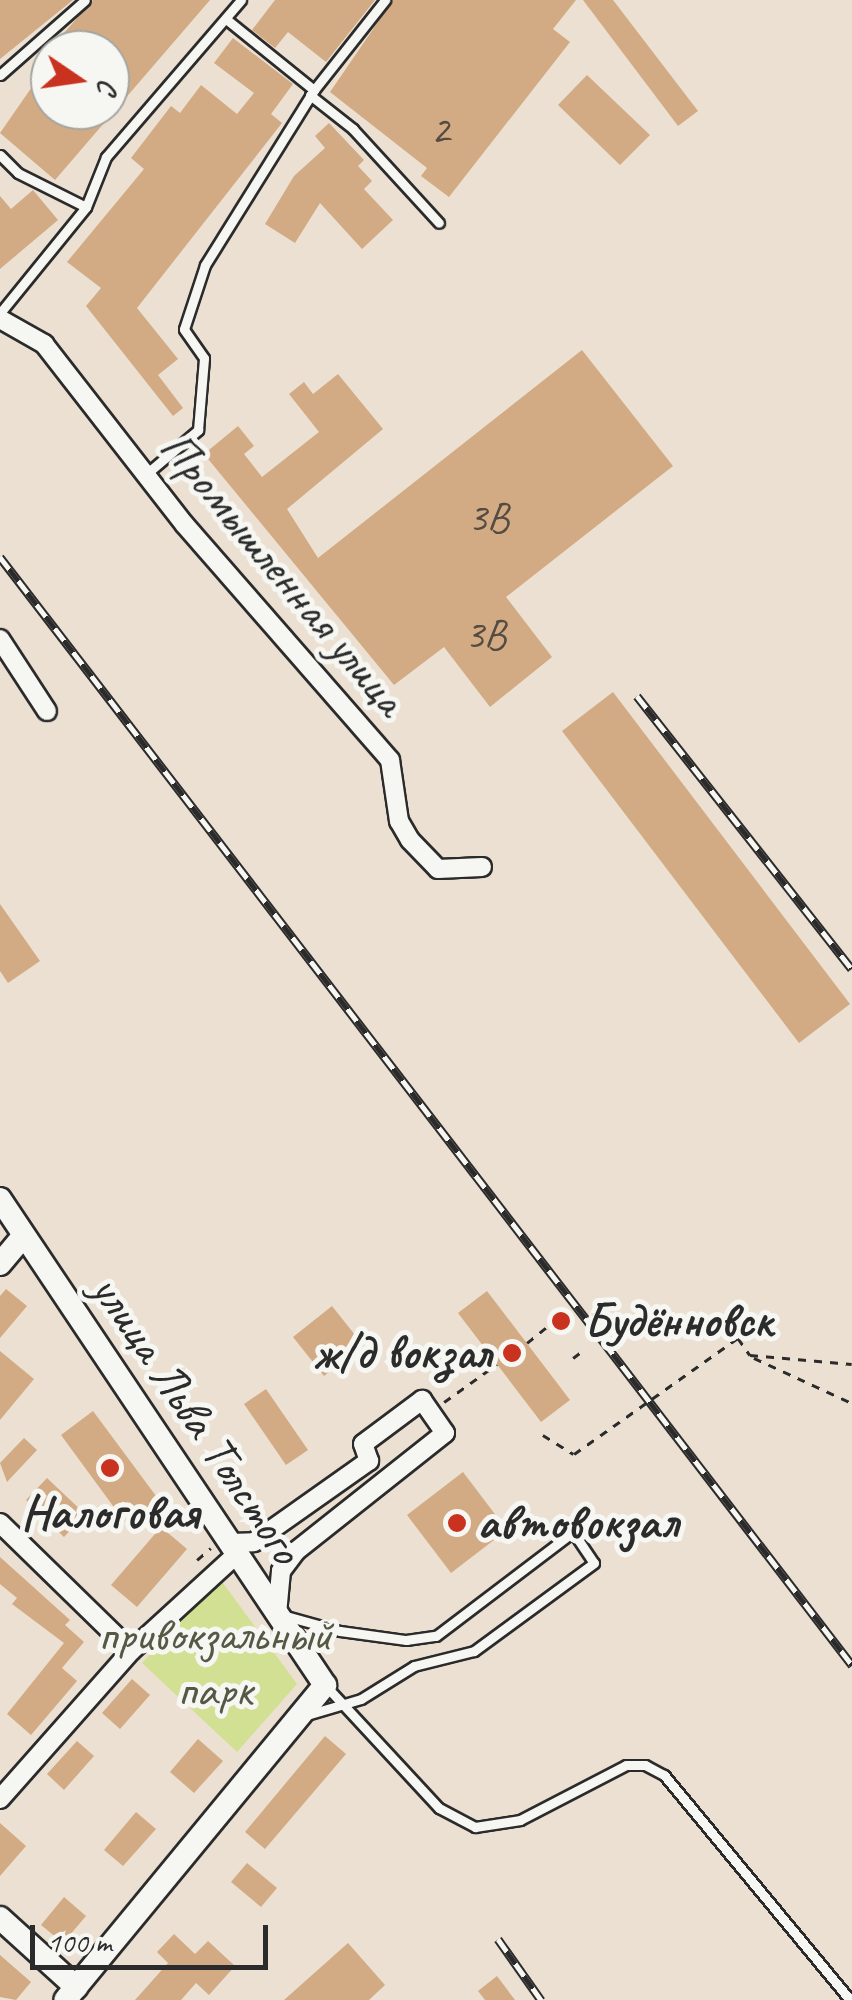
<!DOCTYPE html>
<html>
<head>
<meta charset="utf-8">
<style>
	body { margin:0 }
	#map { position:relative; width:852px; height:2000px; overflow:hidden; background:#ebe0d1; font-family:Caveat,sans-serif }
	div>[style] { position:absolute }
	[style*='--x'] { left:calc(var(--x)*1px); top:calc(var(--y)*1px); width:calc(var(--w)*1px); rotate:calc(var(--a)*1deg) }
	.green>* { inset:0; background:#d2e093 }
	.building>* { inset:0; background:#d2ab84 }
	.path>* { height:2.5px; margin-top:-1.25px; transform-origin:0; background:repeating-linear-gradient(90deg,#2b2b2b 0 8px,transparent 0 16px) }
	.roads { filter:drop-shadow(2px 0 #2b2b2b) drop-shadow(-2px 0 #2b2b2b) drop-shadow(0 2px #2b2b2b) drop-shadow(0 -2px #2b2b2b) }
	.lane>* { height:9px; margin:-4.5px; padding:0 4.5px; transform-origin:4.5px; border-radius:4.5px; background:#f6f6f2 }
	.street>* { height:18px; margin:-9px; padding:0 9px; transform-origin:9px; border-radius:9px; background:#f6f6f2 }
	.secondary>* { height:22px; margin:-11px; padding:0 11px; transform-origin:11px; border-radius:11px; background:#f6f6f2 }
	.rail>* { height:9px; margin-top:-4.5px; transform-origin:0; background:repeating-linear-gradient(90deg,#f6f6f2 0 15px,#2b2b2b 0 30px); box-sizing:border-box; border-block:2px solid #2b2b2b }
	.dots>* { width:28px; height:28px; translate:-50% -50%; box-sizing:border-box; border:5px solid #f6f6f2; border-radius:50% }
	span { translate:-50% -50%; white-space:nowrap; text-align:center; line-height:1.15; -webkit-text-stroke:10px #f6f6f2; paint-order:stroke }
	.number-label { font-size:42px; color:#554b41 }
	.number-label span { -webkit-text-stroke-width:0 }
	.street-label { font-size:48px; color:#2b2b2b }
	.poi-label { font-size:48px; color:#2b2b2b; font-weight:700 }
	.left { translate:0 -50%; text-align:left }
	.right { translate:-100% -50%; text-align:right }
	.park-label { font-size:48px; color:#555845 }
	.north { position:absolute; left:30px; top:30px; width:100px; height:100px; box-sizing:border-box; background:#f6f6f2; border:2px solid #a5a5a2; border-radius:50%; rotate:103deg; font-size:28px; font-weight:700; line-height:40px; text-align:center; color:#2b2b2b }
	.north::after { content:''; display:block; margin:auto; width:35px; height:45px; background:#c8321e; clip-path:polygon(50% 0,100% 100%,50% 72%,0 100%) }
	.scale { position:absolute; left:30px; top:1925px; width:238px; height:45px; box-sizing:border-box; border:5px solid #2b2b2b; border-top:0; padding-left:12px; font-size:30px; line-height:35px; white-space:nowrap; color:#2b2b2b; -webkit-text-stroke:8px #f6f6f2; paint-order:stroke }
</style>
</head>
<body>
<div id="map">
	<div class="green">
		<i style="clip-path:polygon(220px 1579px,297px 1684px,237px 1752px,142px 1663px)"></i>
	</div>
	<div class="building">
		<i style="clip-path:polygon(0 0,73px 0,0 59px)"></i>
		<i style="clip-path:polygon(93px 0,210px 0,55px 180px,0 133px,50px 61px,50px 110px,110px 110px,110px 50px,49px 50px)"></i>
		<i style="clip-path:polygon(275px 0,375px 0,326px 62px,288px 32px,275px 48px,252px 30px)"></i>
		<i style="clip-path:polygon(393px 0,576px 0,553px 29px,570px 42px,449px 197px,421px 176px,427px 168px,330px 92px)"></i>
		<i style="clip-path:polygon(583px 0,613px 0,698px 111px,678px 126px)"></i>
		<i style="clip-path:polygon(233px 38px,293px 84px,271px 114px,282px 123px,137px 308px,178px 359px,158px 375px,183px 408px,173px 416px,86px 306px,101px 288px,67px 262px,144px 169px,131px 158px,171px 106px,180px 113px,201px 85px,237px 114px,254px 93px,214px 63px)"></i>
		<i style="clip-path:polygon(587px 75px,650px 135px,620px 165px,558px 105px)"></i>
		<i style="clip-path:polygon(329px 123px,364px 160px,358px 166px,372px 181px,364px 189px,393px 220px,362px 249px,320px 203px,295px 243px,265px 224px,294px 176px,325px 148px,315px 136px)"></i>
		<i style="clip-path:polygon(33px 190px,58px 220px,0 269px,0 196px,11px 209px)"></i>
		<i style="clip-path:polygon(582px 350px,673px 466px,506px 597px,552px 657px,490px 707px,444px 647px,394px 685px,204px 454px,238px 426px,254px 446px,244px 454px,262px 477px,319px 432px,289px 394px,304px 382px,313px 394px,338px 374px,383px 429px,287px 509px,318px 558px)"></i>
		<i style="clip-path:polygon(613px 692px,850px 1004px,799px 1043px,562px 731px)"></i>
		<i style="clip-path:polygon(0 904px,40px 961px,8px 983px,0 971px)"></i>
		<i style="clip-path:polygon(6px 1289px,27px 1306px,0 1338px,0 1296px)"></i>
		<i style="clip-path:polygon(487px 1291px,570px 1400px,541px 1422px,458px 1313px)"></i>
		<i style="clip-path:polygon(332px 1306px,363px 1345px,324px 1376px,293px 1337px)"></i>
		<i style="clip-path:polygon(0 1351px,34px 1379px,0 1420px)"></i>
		<i style="clip-path:polygon(266px 1389px,308px 1450px,286px 1465px,244px 1404px)"></i>
		<i style="clip-path:polygon(93px 1411px,159px 1500px,127px 1525px,61px 1435px)"></i>
		<i style="clip-path:polygon(24px 1438px,37px 1450px,7px 1482px,0 1463px)"></i>
		<i style="clip-path:polygon(463px 1472px,507px 1530px,451px 1573px,407px 1515px)"></i>
		<i style="clip-path:polygon(47px 1478px,85px 1514px,64px 1537px,26px 1500px)"></i>
		<i style="clip-path:polygon(161px 1527px,187px 1549px,137px 1607px,111px 1585px)"></i>
		<i style="clip-path:polygon(0 1557px,70px 1620px,65px 1625px,84px 1642px,62px 1668px,77px 1681px,31px 1735px,7px 1714px,64px 1643px,12px 1604px,17px 1598px,0 1584px)"></i>
		<i style="clip-path:polygon(132px 1679px,150px 1695px,120px 1729px,102px 1713px)"></i>
		<i style="clip-path:polygon(325px 1736px,346px 1754px,265px 1849px,245px 1832px)"></i>
		<i style="clip-path:polygon(198px 1739px,223px 1761px,194px 1793px,170px 1772px)"></i>
		<i style="clip-path:polygon(77px 1741px,94px 1756px,64px 1790px,47px 1774px)"></i>
		<i style="clip-path:polygon(136px 1812px,156px 1829px,123px 1866px,104px 1850px)"></i>
		<i style="clip-path:polygon(0 1823px,26px 1846px,0 1876px)"></i>
		<i style="clip-path:polygon(247px 1863px,277px 1888px,261px 1907px,231px 1882px)"></i>
		<i style="clip-path:polygon(64px 1897px,86px 1916px,63px 1943px,41px 1925px)"></i>
		<i style="clip-path:polygon(174px 1934px,195px 1954px,208px 1941px,235px 1966px,209px 1995px,196px 1983px,181px 2000px,135px 2000px,168px 1963px,157px 1952px)"></i>
		<i style="clip-path:polygon(348px 1943px,385px 1985px,369px 2000px,284px 2000px)"></i>
		<i style="clip-path:polygon(0 1955px,31px 1982px,16px 2000px,0 1997px)"></i>
		<i style="clip-path:polygon(497px 1976px,515px 2000px,485px 2000px,478px 1991px)"></i>
	</div>
	<div class="path">
		<i style="--x:527;--y:1343;--w:27;--a:-39"></i>
		<i style="--x:573;--y:1358;--w:15;--a:-37"></i>
		<i style="--x:754;--y:1358;--w:108;--a:24.7"></i>
		<i style="--x:444;--y:1402;--w:65;--a:-35.6"></i>
		<i style="--x:543;--y:1435;--w:36;--a:32"></i>
		<i style="--x:574;--y:1454;--w:201;--a:-35.3"></i>
		<i style="--x:738;--y:1338;--w:21;--a:55"></i>
		<i style="--x:750;--y:1355;--w:102;--a:5"></i>
		<i style="--x:197;--y:1560;--w:18;--a:-41"></i>
	</div>
	<div class="roads">
		<div class="lane">
			<i style="--x:226;--y:19;--w:113;--a:38.9"></i>
			<i style="--x:0;--y:75;--w:113;--a:-41.4"></i>
			<i style="--x:310;--y:95;--w:55;--a:38.3"></i>
			<i style="--x:353;--y:129;--w:127;--a:47.5"></i>
			<i style="--x:0;--y:155;--w:25;--a:45"></i>
			<i style="--x:18;--y:173;--w:76;--a:26.6"></i>
			<i style="--x:0;--y:313;--w:136;--a:-50.9"></i>
			<i style="--x:86;--y:207;--w:54;--a:-68.2"></i>
			<i style="--x:106;--y:157;--w:207;--a:-49.3"></i>
			<i style="--x:145;--y:475;--w:70;--a:-40.3"></i>
			<i style="--x:198;--y:430;--w:72;--a:-85.2"></i>
			<i style="--x:204;--y:358;--w:35;--a:-125"></i>
			<i style="--x:184;--y:329;--w:67;--a:-71.8"></i>
			<i style="--x:205;--y:265;--w:206;--a:-58.1"></i>
			<i style="--x:314;--y:90;--w:115;--a:-51.7"></i>
			<i style="--x:286;--y:1616;--w:56;--a:15.5"></i>
			<i style="--x:340;--y:1631;--w:67;--a:7.8"></i>
			<i style="--x:406;--y:1640;--w:30;--a:-8"></i>
			<i style="--x:436;--y:1636;--w:172;--a:-37.2"></i>
			<i style="--x:573;--y:1532;--w:37;--a:56"></i>
			<i style="--x:594;--y:1563;--w:149;--a:143.7"></i>
			<i style="--x:474;--y:1651;--w:62;--a:166"></i>
			<i style="--x:414;--y:1666;--w:62;--a:148.1"></i>
			<i style="--x:361;--y:1699;--w:53;--a:163.6"></i>
			<i style="--x:325;--y:1685;--w:168;--a:47.2"></i>
			<i style="--x:439;--y:1808;--w:41;--a:27.8"></i>
			<i style="--x:475;--y:1827;--w:46;--a:-8.8"></i>
			<i style="--x:520;--y:1820;--w:119;--a:-27.4"></i>
			<i style="--x:626;--y:1765;--w:19;--a:0"></i>
			<i style="--x:645;--y:1765;--w:21;--a:28"></i>
			<i style="--x:664;--y:1775;--w:292;--a:50.4"></i>
		</div>
		<div class="street">
			<i style="--x:0;--y:319;--w:51;--a:29.6"></i>
			<i style="--x:44;--y:344;--w:229;--a:52.1"></i>
			<i style="--x:185;--y:525;--w:312;--a:48.9"></i>
			<i style="--x:390;--y:760;--w:62;--a:81.6"></i>
			<i style="--x:399;--y:821;--w:22;--a:60"></i>
			<i style="--x:410;--y:840;--w:40;--a:46"></i>
			<i style="--x:438;--y:869;--w:44;--a:-2.6"></i>
			<i style="--x:0;--y:639;--w:86;--a:56.9"></i>
			<i style="--x:0;--y:1523;--w:183;--a:44.3"></i>
			<i style="--x:231;--y:1543;--w:23;--a:-2"></i>
			<i style="--x:254;--y:1542;--w:141;--a:-35.2"></i>
			<i style="--x:369;--y:1461;--w:18;--a:-109"></i>
			<i style="--x:363;--y:1444;--w:74;--a:-36.7"></i>
			<i style="--x:422;--y:1400;--w:40;--a:55.1"></i>
			<i style="--x:445;--y:1433;--w:190;--a:141.6"></i>
			<i style="--x:296;--y:1551;--w:25;--a:127"></i>
			<i style="--x:281;--y:1571;--w:43;--a:95.3"></i>
			<i style="--x:0;--y:1799;--w:198;--a:-48.5"></i>
			<i style="--x:131;--y:1651;--w:145;--a:-42.5"></i>
		</div>
		<div class="secondary">
			<i style="--x:0;--y:1199;--w:585;--a:56.23"></i>
			<i style="--x:325;--y:1685;--w:408;--a:129.5"></i>
			<i style="--x:0;--y:1264;--w:35;--a:-50"></i>
			<i style="--x:0;--y:1918;--w:103;--a:42.2"></i>
		</div>
	</div>
	<div class="rail">
		<i style="--x:0;--y:557;--w:1398;--a:52.44"></i>
		<i style="--x:637;--y:696;--w:347;--a:51.8"></i>
		<i style="--x:498;--y:1939;--w:75;--a:54.8"></i>
	</div>
	<div class="dots">
		<i style="left:561px;top:1321px;background:#c8321e"></i>
		<i style="left:512px;top:1353px;background:#c8321e"></i>
		<i style="left:110px;top:1468px;background:#c8321e"></i>
		<i style="left:457px;top:1523px;background:#c8321e"></i>
	</div>
	<div class="number-label">
		<span style="left:440px;top:130px">2</span>
		<span style="left:488px;top:518px">3В</span>
		<span style="left:485px;top:635px">3В</span>
	</div>
	<div class="street-label">
		<span style="left:283px;top:573px;rotate:50deg">Промышленная улица</span>
		<span style="left:197px;top:1419px;rotate:56deg">улица Льва Толстого</span>
	</div>
	<div class="poi-label">
		<span class="left" style="left:584px;top:1321px">Будённовск</span>
		<span class="right" style="left:492px;top:1353px">ж/д вокзал</span>
		<span style="left:110px;top:1513px">Налоговая</span>
		<span class="left" style="left:477px;top:1523px">автовокзал</span>
	</div>
	<div class="park-label">
		<span style="left:215px;top:1662px">привокзальный<br>парк</span>
	</div>
	<div class="north">С</div>
	<div class="scale">100 m</div>
</div>
</body>
</html>
